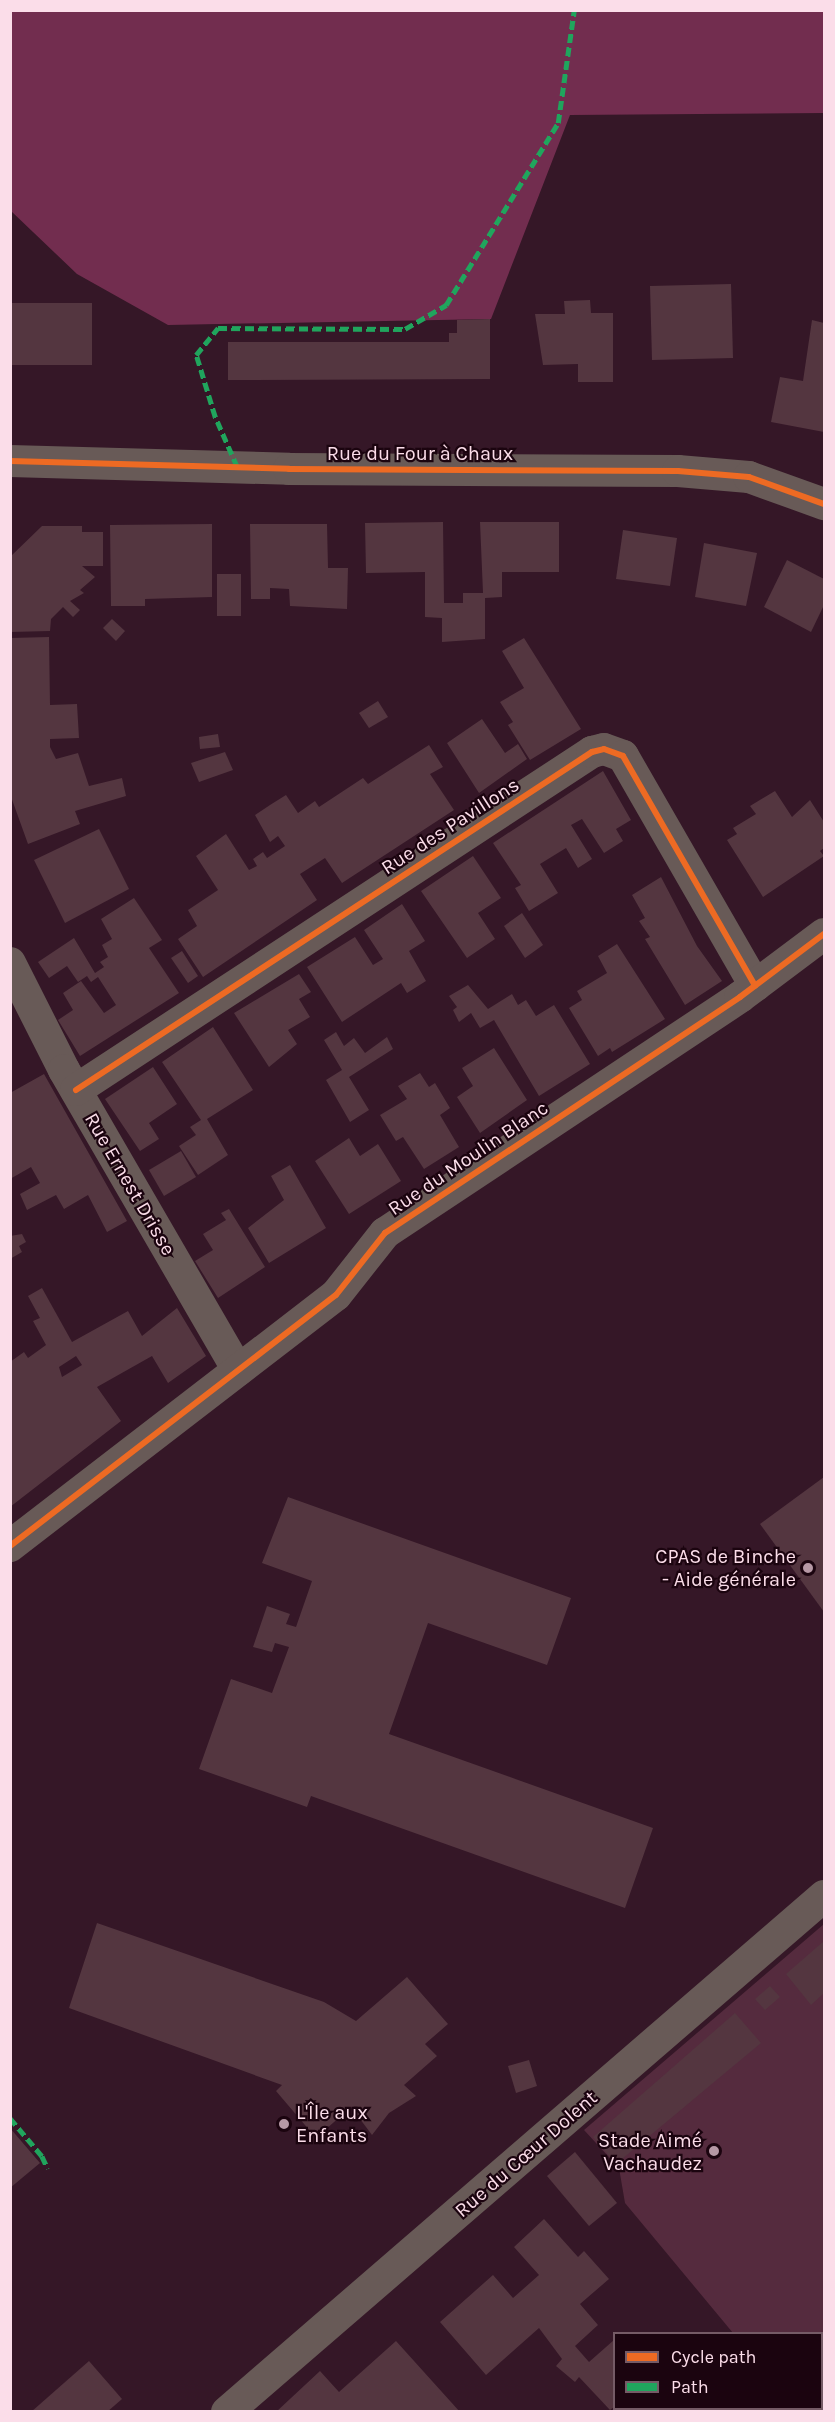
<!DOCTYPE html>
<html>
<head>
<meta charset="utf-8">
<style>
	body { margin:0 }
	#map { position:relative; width:835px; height:2422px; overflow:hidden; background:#351727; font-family:Karla,sans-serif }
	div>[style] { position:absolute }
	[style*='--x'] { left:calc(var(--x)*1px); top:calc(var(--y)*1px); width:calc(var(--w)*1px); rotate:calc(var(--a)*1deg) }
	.green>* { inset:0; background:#552b3e }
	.forest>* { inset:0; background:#722d4f }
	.building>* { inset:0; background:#543640 }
	.street>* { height:32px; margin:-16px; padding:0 16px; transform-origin:16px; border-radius:16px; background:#685a57 }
	.quiet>* { height:4.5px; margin-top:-2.25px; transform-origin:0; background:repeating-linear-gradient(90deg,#20a55d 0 9px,transparent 0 13.5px) }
	.cycleway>* { height:6px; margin:-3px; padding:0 3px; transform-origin:3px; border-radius:3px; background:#ed6a23 }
	.dots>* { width:16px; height:16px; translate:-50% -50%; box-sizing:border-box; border:3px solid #1b040f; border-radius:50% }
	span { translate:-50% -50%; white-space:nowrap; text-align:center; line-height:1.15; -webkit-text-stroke:4.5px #1b040f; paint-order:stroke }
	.street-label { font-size:20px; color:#fbdde9 }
	.poi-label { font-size:20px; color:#fbdde9 }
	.right { translate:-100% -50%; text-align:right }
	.left { translate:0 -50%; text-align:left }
	.frame { position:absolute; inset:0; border:12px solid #fbdde9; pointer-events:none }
	.legend { position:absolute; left:613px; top:2332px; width:210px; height:78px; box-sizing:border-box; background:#1b040f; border:2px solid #755b66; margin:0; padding:8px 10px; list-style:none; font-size:18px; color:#fbdde9 }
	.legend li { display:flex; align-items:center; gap:12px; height:30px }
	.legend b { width:30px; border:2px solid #755b66 }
</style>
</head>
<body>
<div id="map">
	<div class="green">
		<i style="clip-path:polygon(824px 1924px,824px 2411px,797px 2411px,795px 2409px,822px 2408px,822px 2334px,733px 2333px,625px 2203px,619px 2168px,584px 2130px)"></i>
	</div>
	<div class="forest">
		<i style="clip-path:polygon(10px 11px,824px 11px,824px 113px,570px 115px,491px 319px,168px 325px,77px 274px,11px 211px)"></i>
	</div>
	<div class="building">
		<i style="clip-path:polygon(731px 284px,733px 358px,652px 360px,650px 286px)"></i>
		<i style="clip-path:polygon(590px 300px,591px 313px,613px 313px,613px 382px,578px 382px,578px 364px,543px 365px,535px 314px,565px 314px,564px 301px)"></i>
		<i style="clip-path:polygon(10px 303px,92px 303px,92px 365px,10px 365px)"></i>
		<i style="clip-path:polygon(490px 319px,490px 379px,228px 380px,228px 342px,449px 342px,449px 333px,457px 333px,457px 320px)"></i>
		<i style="clip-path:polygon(812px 320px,824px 323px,824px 432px,771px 422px,780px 377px,803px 381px)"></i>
		<i style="clip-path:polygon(443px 522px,444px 603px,463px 603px,463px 593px,483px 593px,480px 522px,559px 522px,559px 572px,502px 572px,502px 597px,485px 598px,485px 639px,442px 642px,442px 618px,425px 617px,425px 572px,366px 573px,365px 523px)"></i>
		<i style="clip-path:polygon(212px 524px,212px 597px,145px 599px,145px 606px,111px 606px,110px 525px)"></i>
		<i style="clip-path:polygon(250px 524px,327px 524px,328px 568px,348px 568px,347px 609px,290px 606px,289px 589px,270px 588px,270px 599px,251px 599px)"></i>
		<i style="clip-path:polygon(42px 526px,82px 526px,82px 532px,103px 532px,103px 566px,82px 566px,95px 577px,80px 590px,84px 593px,70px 601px,80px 610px,73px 617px,63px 607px,51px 619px,50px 631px,10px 632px,10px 557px)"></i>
		<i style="clip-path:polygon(623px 530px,677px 538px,670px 586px,616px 579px)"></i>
		<i style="clip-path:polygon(704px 543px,757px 553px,746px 606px,695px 597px)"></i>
		<i style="clip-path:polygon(787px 560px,824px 579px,824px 605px,811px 632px,764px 607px)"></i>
		<i style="clip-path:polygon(217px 574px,241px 574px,241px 616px,217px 616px)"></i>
		<i style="clip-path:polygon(112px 619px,125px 631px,116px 641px,103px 628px)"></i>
		<i style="clip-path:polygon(49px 637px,50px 705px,77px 704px,79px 738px,50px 739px,50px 747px,56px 759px,78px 753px,89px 786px,122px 778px,126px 796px,75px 811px,80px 824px,28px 844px,10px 794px,10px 638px)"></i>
		<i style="clip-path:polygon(524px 638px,581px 729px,530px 760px,508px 725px,513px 722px,500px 702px,524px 688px,502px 651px)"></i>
		<i style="clip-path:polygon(378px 701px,388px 717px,369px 728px,359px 713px)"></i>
		<i style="clip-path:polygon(482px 719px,505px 753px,518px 744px,527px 759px,479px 793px,447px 743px)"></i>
		<i style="clip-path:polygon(218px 734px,220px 747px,200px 749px,199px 737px)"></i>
		<i style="clip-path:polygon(429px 745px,443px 767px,430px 774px,454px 810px,342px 883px,325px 858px,300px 874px,317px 900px,203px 977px,178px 939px,197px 926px,188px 910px,218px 890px,196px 856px,226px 834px,249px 870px,257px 866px,253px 859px,263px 852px,267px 858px,285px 846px,278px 836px,270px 842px,255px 815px,270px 805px,286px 795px,298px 813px,315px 801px,319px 807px,363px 778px,368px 784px)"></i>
		<i style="clip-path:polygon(225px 752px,233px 770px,199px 782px,191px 763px)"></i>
		<i style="clip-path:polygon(603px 771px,631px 820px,616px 829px,623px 841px,604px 853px,582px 819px,571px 825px,592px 859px,578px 868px,566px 848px,540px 864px,558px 893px,529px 911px,515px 888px,521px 885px,493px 843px)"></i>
		<i style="clip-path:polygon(775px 791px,792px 817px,810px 800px,824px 822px,824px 848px,820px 851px,824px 856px,763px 897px,727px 840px,737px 834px,733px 828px,756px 814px,750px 806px)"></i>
		<i style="clip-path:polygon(99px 829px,129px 889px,65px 923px,34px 860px)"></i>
		<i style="clip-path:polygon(473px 856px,501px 898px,478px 913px,495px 939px,467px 958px,421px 891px)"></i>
		<i style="clip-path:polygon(661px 877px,697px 946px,722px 981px,685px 1005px,645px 939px,650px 937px,639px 921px,645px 918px,632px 895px)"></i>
		<i style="clip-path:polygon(134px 898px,162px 940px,149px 948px,179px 993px,80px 1056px,58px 1020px,73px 1010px,63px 993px,81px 981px,104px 1013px,116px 1005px,98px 977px,91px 982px,87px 976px,78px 982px,67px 966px,49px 978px,38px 962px,74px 938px,95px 973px,104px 967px,100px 962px,108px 957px,102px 945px,112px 939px,101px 919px)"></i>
		<i style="clip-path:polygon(402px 904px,425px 941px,409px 951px,426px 981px,407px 993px,401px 983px,342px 1022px,307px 967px,355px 937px,373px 965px,383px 959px,364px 930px)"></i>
		<i style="clip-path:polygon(522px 913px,543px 945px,525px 958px,504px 926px)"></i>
		<i style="clip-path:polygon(617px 944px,665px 1019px,612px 1052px,610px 1048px,598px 1056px,569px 1008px,582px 1000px,577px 991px,607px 973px,598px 956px)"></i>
		<i style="clip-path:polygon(182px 951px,198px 976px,188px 983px,171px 958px)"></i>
		<i style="clip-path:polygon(299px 974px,311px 992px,299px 999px,310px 1017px,288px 1030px,297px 1044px,269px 1067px,234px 1013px)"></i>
		<i style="clip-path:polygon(468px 985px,488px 1009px,512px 994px,518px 1005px,526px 1000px,536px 1016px,554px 1005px,590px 1064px,539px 1096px,494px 1020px,480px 1028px,471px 1013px,459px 1022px,453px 1010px,457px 1007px,449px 996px)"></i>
		<i style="clip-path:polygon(213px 1027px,253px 1090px,207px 1119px,228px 1155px,198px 1175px,179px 1146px,196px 1135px,190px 1127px,201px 1120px,162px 1062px)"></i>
		<i style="clip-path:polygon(336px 1032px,344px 1046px,354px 1038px,365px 1053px,387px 1037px,393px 1049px,349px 1077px,369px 1110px,350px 1122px,326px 1080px,342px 1070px,324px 1040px)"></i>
		<i style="clip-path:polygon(494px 1048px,527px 1100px,480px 1133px,457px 1097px,473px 1086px,462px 1068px)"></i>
		<i style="clip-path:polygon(153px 1067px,177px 1104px,149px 1123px,159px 1139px,140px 1151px,105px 1099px)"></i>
		<i style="clip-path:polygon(420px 1073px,429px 1087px,435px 1083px,450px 1108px,440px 1115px,459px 1147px,424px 1169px,403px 1137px,396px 1141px,380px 1115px,407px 1099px,398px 1086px)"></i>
		<i style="clip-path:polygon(44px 1074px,127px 1221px,107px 1232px,88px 1195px,64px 1209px,56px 1195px,27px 1210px,20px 1194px,40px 1183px,31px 1167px,10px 1179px,10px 1093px)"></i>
		<i style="clip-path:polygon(349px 1138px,360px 1156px,378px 1144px,401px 1181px,349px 1214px,315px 1161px)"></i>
		<i style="clip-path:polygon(181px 1151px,196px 1177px,164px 1196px,149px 1170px)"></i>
		<i style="clip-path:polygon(290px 1165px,326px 1228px,269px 1263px,248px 1228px,284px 1200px,271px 1176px)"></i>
		<i style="clip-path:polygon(229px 1209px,265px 1267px,218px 1298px,195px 1261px,213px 1250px,203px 1234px,226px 1220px,221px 1213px)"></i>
		<i style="clip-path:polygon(22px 1234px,26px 1242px,19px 1246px,22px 1252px,10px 1259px,10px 1236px)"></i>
		<i style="clip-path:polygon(evenodd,42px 1288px,72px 1342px,128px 1311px,142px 1336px,177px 1308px,206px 1356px,168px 1383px,152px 1356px,97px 1387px,121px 1421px,10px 1507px,10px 1362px,24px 1352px,28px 1358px,46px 1345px,33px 1321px,40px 1318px,28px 1296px,42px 1288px,76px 1356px,82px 1365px,62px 1377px,59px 1367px,76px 1356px)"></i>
		<i style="clip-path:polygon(824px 1477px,824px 1612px,760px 1524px)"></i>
		<i style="clip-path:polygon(288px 1497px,571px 1598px,547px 1665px,428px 1623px,389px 1734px,653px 1828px,625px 1908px,311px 1796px,307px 1807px,199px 1769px,231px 1679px,272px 1693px,289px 1647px,275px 1643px,272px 1652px,253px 1647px,267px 1606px,290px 1614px,286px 1624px,296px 1627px,312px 1581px,262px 1563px)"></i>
		<i style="clip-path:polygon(97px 1923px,324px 2002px,356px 2021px,407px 1977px,448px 2024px,425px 2044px,437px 2056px,404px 2085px,416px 2096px,389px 2113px,372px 2135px,351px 2107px,316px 2138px,276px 2091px,282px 2085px,69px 2008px)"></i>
		<i style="clip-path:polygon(824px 1941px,824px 1993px,811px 2005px,786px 1974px)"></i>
		<i style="clip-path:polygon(770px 1986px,780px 1997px,765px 2010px,755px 1999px)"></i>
		<i style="clip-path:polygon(735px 2013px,761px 2043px,616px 2164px,593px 2137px)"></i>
		<i style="clip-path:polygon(529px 2060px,537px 2086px,516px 2093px,508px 2066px)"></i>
		<i style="clip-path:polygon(10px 2128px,40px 2163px,10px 2188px)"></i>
		<i style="clip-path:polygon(575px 2152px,617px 2203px,589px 2226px,547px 2176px)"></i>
		<i style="clip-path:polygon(544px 2219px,578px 2257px,584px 2251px,609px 2279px,580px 2304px,598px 2325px,575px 2346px,589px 2362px,614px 2340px,614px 2407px,610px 2410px,579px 2377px,575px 2382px,556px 2366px,562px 2359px,539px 2328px,486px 2375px,440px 2322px,493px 2275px,513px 2298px,539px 2275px,514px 2247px)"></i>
		<i style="clip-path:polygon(396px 2341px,460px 2412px,276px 2412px,320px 2371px,339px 2392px)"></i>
		<i style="clip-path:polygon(89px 2361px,122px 2399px,107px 2412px,31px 2412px)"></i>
		<i style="clip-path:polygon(627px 2409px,673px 2409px,675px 2412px,630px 2412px)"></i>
	</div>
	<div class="street">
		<i style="--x:10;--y:461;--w:279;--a:1.6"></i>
		<i style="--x:289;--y:469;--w:389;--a:0.3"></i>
		<i style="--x:678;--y:471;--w:71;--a:4.8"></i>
		<i style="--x:749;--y:477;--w:80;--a:19.8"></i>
		<i style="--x:10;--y:963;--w:120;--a:63.2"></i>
		<i style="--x:64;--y:1070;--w:347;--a:59.9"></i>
		<i style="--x:76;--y:1090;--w:617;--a:-33.23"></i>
		<i style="--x:592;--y:752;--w:12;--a:-14"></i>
		<i style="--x:604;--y:749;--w:20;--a:20"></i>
		<i style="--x:623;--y:756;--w:265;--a:60.1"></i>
		<i style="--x:10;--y:1546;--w:411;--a:-37.6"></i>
		<i style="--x:336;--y:1295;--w:79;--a:-51.7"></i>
		<i style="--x:385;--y:1233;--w:426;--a:-33.6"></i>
		<i style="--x:740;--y:997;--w:105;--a:-36.9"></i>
		<i style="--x:227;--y:2412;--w:789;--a:-40.84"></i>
	</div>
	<div class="quiet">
		<i style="--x:237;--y:467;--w:55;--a:-113.7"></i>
		<i style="--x:215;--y:417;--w:65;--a:-107"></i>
		<i style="--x:196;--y:355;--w:35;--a:-51"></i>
		<i style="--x:218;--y:328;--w:187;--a:0.3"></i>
		<i style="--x:405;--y:329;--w:48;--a:-30.3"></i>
		<i style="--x:446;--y:305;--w:214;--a:-58.4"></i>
		<i style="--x:558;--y:123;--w:114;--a:-81.9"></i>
		<i style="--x:10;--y:2118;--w:50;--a:49.9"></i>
		<i style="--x:42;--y:2156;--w:14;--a:65"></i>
	</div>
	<div class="cycleway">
		<i style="--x:10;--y:461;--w:279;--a:1.6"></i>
		<i style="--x:289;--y:469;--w:389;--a:0.3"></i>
		<i style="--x:678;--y:471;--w:71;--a:4.8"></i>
		<i style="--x:749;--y:477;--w:80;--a:19.8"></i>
		<i style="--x:76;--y:1090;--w:617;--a:-33.23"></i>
		<i style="--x:592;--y:752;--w:12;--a:-14"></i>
		<i style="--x:604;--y:749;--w:20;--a:20"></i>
		<i style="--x:623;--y:756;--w:265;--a:60.1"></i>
		<i style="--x:10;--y:1546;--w:411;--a:-37.6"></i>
		<i style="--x:336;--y:1295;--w:79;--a:-51.7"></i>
		<i style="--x:385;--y:1233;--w:426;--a:-33.6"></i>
		<i style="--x:740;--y:997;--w:105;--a:-36.9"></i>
	</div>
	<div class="dots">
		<i style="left:808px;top:1568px;background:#b698a5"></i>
		<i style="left:284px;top:2124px;background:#b698a5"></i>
		<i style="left:714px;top:2151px;background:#b698a5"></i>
	</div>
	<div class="street-label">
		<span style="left:420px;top:453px">Rue du Four à Chaux</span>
		<span style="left:450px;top:826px;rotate:-33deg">Rue des Pavillons</span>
		<span style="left:468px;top:1158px;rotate:-34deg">Rue du Moulin Blanc</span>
		<span style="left:130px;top:1184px;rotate:60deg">Rue Ernest Drisse</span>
		<span style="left:526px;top:2154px;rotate:-41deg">Rue du Cœur Dolent</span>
	</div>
	<div class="poi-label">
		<span class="right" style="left:796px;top:1568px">CPAS de Binche<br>- Aide générale</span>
		<span class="left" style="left:296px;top:2124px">L'Île aux<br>Enfants</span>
		<span class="right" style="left:702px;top:2152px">Stade Aimé<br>Vachaudez</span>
	</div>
	<div class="frame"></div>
	<ul class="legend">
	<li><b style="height:8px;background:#ed6a23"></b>Cycle path</li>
	<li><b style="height:8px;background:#20a55d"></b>Path</li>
	</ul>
</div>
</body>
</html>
